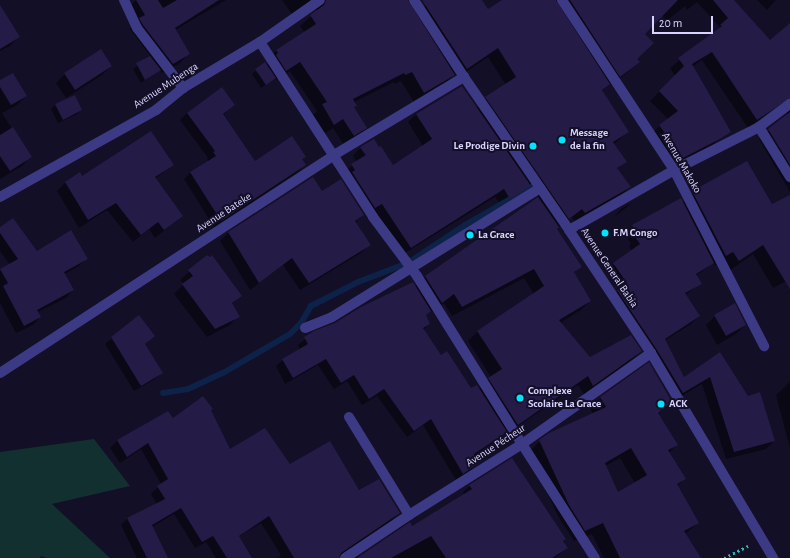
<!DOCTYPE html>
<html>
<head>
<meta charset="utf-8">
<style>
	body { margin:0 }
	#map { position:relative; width:790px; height:558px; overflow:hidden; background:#130f26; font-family:"Alegreya Sans",sans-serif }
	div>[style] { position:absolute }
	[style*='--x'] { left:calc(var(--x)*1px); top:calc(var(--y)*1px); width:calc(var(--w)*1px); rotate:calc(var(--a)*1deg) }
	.green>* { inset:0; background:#12302f }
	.shadow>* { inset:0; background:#0007 }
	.stream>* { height:6px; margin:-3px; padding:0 3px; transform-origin:3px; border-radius:3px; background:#0c2248 }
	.building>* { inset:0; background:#241b47 }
	.path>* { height:2.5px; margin-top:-1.25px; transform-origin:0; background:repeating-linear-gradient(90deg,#2fb8b0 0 2px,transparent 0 5px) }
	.street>* { height:10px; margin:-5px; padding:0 5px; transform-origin:5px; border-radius:5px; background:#3d3a85 }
	.dots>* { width:11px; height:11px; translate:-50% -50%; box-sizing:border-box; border:2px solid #130f26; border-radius:50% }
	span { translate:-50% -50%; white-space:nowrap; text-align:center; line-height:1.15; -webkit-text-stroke:4px #130f26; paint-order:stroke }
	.street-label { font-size:11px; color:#d9d4ff }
	.poi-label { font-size:11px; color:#d9d4ff; font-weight:700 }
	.left { translate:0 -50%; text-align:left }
	.right { translate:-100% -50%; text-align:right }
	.scale { position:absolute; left:652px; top:16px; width:61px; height:18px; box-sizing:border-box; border:2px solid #d9d4ff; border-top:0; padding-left:5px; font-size:12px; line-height:14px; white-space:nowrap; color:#d9d4ff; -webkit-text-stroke:3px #130f26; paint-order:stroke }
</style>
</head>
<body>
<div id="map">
	<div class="green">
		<i style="clip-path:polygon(94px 439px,130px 486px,52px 504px,110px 558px,47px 558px,41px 556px,40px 558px,0 558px,0 452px)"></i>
	</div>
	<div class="shadow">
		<i style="clip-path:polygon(136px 0,226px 0,175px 30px,188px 54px,179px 64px,162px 73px,160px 70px,141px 83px,133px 69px,151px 57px,130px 29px,135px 24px,126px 10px)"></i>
		<i style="clip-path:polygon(evenodd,282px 0,405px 0,415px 15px,432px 0,481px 0,488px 11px,504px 0,578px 0,595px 23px,611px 6px,607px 2px,609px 0,732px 0,770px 42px,790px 24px,790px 192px,759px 139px,787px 115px,787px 110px,783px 107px,776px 107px,748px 128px,702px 60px,692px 67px,729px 131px,708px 149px,674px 167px,650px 135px,668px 119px,650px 101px,675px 76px,670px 68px,720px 27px,697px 2px,687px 10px,685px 6px,666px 21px,662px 15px,644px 34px,653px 43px,636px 59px,638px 62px,629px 71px,611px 85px,610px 83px,602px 91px,628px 132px,614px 144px,625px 161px,617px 169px,630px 187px,620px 196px,575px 222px,572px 217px,556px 229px,580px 266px,574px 273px,590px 301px,581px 310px,560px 323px,589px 358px,631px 336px,641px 351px,631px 361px,584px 394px,578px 385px,508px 433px,506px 431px,499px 439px,474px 456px,478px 463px,471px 470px,456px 480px,423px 425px,407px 437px,377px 396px,362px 405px,347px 381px,334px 389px,318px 365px,285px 384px,276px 366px,283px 360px,300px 350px,298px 345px,314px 332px,335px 324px,362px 307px,413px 283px,415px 287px,425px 277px,539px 197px,531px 185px,522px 194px,502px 206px,495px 197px,402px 255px,374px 211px,367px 216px,344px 181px,347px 178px,343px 173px,357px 162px,353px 156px,360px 148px,368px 160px,369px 159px,363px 148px,360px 148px,373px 140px,379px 149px,381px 148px,393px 167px,423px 146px,408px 122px,416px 114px,462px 87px,476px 108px,486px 98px,506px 85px,488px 57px,457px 78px,455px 74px,444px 85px,414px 102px,401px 81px,395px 84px,394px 82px,354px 102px,356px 105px,354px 108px,366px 128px,356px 137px,344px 145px,333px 128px,324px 134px,313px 115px,317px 111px,290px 71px,276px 80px,275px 78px,261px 88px,252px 74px,265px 63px,266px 66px,269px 63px,267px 60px,277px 50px,305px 32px,300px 26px,316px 12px,316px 6px,309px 3px,292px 14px,282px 0,524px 278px,534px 294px,478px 331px,468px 341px,491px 377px,479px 389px,477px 386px,471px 390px,446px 353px,440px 357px,423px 330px,429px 324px,425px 316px,431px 310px,432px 312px,444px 303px,452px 316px,524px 278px)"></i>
		<i style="clip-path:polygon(757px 0,776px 0,767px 10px)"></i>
		<i style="clip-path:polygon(0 13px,18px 37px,10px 46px,0 51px)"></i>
		<i style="clip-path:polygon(111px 66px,102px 75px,66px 98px,56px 83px,65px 74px)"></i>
		<i style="clip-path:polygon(0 81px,26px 96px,17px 105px,2px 113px,30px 157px,22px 166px,0 179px)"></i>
		<i style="clip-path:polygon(74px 96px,81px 110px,77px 114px,58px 123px,51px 109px,55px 105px)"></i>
		<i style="clip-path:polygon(234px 105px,223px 115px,255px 163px,301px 160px,305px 165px,298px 172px,214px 227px,184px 179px,191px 172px,209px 162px,207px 159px,208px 158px,180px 120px,187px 113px)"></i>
		<i style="clip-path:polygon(172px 165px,155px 179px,182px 216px,155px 238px,149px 229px,133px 242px,107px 210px,79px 228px,57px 191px,65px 183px,79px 174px,82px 177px)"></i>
		<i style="clip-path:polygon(313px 178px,322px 193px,363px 215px,355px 223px,370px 244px,361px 253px,300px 290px,283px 265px,250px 290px,220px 241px,228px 233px)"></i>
		<i style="clip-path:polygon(693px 192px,771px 205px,790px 200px,790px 279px,773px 288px,753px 254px,729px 271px,722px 262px,715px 266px,714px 262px,696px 276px,700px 284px,685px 295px,699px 316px,691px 324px,664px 341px,683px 378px,720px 353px,774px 441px,766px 449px,726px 459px,702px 384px,675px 400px,649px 357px,610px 298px,619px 290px,606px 271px,632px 251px,629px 246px,631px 244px,625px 233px,633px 226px,682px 203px)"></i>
		<i style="clip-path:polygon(631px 203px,627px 207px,614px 217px,622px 208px)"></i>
		<i style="clip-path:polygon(0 228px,36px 252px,87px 258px,79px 266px,65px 274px,73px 290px,66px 298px,38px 312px,40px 317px,33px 325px,16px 333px,0 303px,0 271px,10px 265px,0 251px)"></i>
		<i style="clip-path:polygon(207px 256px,241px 296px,232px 304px,238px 316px,230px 325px,207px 337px,174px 294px,184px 284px,180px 280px)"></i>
		<i style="clip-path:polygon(139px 316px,154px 336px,144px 345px,161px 373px,155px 379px,134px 391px,105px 344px)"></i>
		<i style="clip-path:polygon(715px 316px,745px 325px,736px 334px,717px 345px,706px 325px)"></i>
		<i style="clip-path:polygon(790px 382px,790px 448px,776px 395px)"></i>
		<i style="clip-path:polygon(evenodd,601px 398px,671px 402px,658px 414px,676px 445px,669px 453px,685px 479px,677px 486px,698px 523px,685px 534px,700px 558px,604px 558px,592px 534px,574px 541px,558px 516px,529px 452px,540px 441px,593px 414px,590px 408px,601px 398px,620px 458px,635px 483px,618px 494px,605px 466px,620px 458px)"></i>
		<i style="clip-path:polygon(210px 410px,230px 451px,290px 465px,359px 492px,399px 513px,392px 520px,338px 558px,278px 558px,281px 555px,261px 523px,238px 537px,251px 558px,216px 558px,206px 542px,195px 548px,174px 514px,152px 527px,167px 558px,137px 558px,121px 525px,128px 518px,157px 504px,151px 494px,161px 484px,141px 449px,120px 463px,110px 448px,117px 441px,168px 412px,173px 420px)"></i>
		<i style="clip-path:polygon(470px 486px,565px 539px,563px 542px,567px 548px,555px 558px,358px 558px,464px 495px,463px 492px)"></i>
	</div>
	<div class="stream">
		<i style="--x:163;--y:393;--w:25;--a:-9"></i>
		<i style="--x:188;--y:389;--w:38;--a:-25"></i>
		<i style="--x:223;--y:373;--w:78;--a:-30.2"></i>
		<i style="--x:290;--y:334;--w:16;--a:-45"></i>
		<i style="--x:301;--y:323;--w:20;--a:-60"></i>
		<i style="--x:311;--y:306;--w:53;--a:-27.1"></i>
		<i style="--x:358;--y:282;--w:53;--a:-20.8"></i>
		<i style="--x:408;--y:263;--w:69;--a:-33.7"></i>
		<i style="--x:465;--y:225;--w:78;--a:-29.8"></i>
	</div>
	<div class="building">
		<i style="clip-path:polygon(136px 0,158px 0,163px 8px,177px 0,219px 0,175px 28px,190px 54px,173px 64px,143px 25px,139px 18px,145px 15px)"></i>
		<i style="clip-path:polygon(326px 0,408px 0,455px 75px,424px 93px,412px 72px,405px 75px,404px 73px,353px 99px,357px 106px,354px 107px,367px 128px,354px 136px,343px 119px,334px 125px,322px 104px,327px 102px,300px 62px,286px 71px,276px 55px,278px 53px,276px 50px,316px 24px,310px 15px,324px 5px)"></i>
		<i style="clip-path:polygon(422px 0,482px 0,488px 9px,502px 0,556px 0,610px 84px,602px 90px,629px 132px,613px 142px,627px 162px,617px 168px,631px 187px,585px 213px,582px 209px,569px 219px,485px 97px,516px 77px,498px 48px,467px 69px)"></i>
		<i style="clip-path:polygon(570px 0,678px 0,645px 34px,654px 43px,637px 59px,640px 62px,620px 77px)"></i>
		<i style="clip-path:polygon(713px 0,734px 0,770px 40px,790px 23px,790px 98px,757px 120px,712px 52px,692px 64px,731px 132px,718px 140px,683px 158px,659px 125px,678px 111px,659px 91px,684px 66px,678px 58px,722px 26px,720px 25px,728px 18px)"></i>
		<i style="clip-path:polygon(0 5px,20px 37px,0 49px)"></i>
		<i style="clip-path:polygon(101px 49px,112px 66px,75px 90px,64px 73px)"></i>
		<i style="clip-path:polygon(150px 56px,161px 70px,145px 80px,136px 63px)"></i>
		<i style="clip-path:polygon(265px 62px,276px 78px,266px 85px,255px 69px)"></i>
		<i style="clip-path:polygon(13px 73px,27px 96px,11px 105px,0 87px,0 80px)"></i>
		<i style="clip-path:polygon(462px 86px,531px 186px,510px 199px,504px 189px,411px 248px,382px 204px,375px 208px,352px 172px,355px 170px,351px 164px,366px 155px,360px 147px,374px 139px,379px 147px,381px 146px,393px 165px,432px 139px,416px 114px)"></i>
		<i style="clip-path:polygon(222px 87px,235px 105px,223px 114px,255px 161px,292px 136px,306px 157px,302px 159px,306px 165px,221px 221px,190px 172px,216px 156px,213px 152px,215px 151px,187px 113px)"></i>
		<i style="clip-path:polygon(75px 95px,82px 110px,63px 120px,55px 104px)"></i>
		<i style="clip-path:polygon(790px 112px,790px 165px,768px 129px)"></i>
		<i style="clip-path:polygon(13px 127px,32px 157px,10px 171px,0 156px,0 135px)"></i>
		<i style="clip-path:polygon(151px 131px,174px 165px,155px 177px,183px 216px,164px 230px,158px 222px,141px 235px,116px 203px,88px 220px,65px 182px,80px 172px,82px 176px)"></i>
		<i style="clip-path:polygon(747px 161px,772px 204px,790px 195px,790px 289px,763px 245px,739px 261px,733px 252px,726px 256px,692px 191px)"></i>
		<i style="clip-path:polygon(313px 177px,322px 191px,341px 179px,364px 215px,355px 221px,371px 245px,309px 283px,292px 258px,259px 283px,228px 232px)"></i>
		<i style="clip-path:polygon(538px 197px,559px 227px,557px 229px,582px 267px,574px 272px,591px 301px,559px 320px,590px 357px,631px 335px,642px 351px,593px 386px,588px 376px,518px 425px,488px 378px,502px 369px,477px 331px,544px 286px,534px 269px,462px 307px,454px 294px,442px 303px,425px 276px)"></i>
		<i style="clip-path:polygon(681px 198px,714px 263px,696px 274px,702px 284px,685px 293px,700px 316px,665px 339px,684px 377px,720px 352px,748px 396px,760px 392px,775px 441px,734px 452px,710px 377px,683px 393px,657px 350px,617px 290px,627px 283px,613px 263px,640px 244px,636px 238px,639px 236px,632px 225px)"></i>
		<i style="clip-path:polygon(13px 218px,37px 251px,71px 230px,88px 259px,64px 272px,74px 290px,37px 310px,41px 317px,24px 326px,3px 286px,8px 283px,0 269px,18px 259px,0 233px,0 227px)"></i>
		<i style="clip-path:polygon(207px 255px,210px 257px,212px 255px,242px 296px,232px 303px,240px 317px,215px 329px,182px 284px,193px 276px,188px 270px)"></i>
		<i style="clip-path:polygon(413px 282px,431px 311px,426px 315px,430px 324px,423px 328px,441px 355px,447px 351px,471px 388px,477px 385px,507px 432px,474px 454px,479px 463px,463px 474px,431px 419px,414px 431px,384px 389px,369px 399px,354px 375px,341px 383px,326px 359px,293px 378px,282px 359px,308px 344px,304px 337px,314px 331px,335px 323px,361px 307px)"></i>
		<i style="clip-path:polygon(735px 303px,746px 325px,726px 336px,714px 315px)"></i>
		<i style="clip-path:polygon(139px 315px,155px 336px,145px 344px,163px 373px,141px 386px,111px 337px)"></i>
		<i style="clip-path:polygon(evenodd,649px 362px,672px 402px,658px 413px,678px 445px,668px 450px,686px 479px,677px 484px,699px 523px,684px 531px,701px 558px,620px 558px,603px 523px,585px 531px,569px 505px,539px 440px,549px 433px,606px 407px,600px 397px,649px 362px,631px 448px,647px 475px,618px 492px,605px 463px,631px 448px)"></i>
		<i style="clip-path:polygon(203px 396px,213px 409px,211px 410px,230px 449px,265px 428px,290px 464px,330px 441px,359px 490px,379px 479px,400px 513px,341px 553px,339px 558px,294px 558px,269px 516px,239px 536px,252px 558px,227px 558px,213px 536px,202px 542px,181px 508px,152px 525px,168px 558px,147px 558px,127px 518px,165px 499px,157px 486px,168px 479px,148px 443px,127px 457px,117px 440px,168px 411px,173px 418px)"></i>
		<i style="clip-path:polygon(512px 458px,566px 539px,563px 541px,568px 548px,552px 558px,446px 558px,431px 536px,391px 558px,357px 558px,410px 522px,412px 526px,472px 489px,469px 485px)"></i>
	</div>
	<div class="path">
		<i style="--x:724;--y:558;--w:27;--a:-27"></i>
	</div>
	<div class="street">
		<i style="--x:124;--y:0;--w:31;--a:65"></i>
		<i style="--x:137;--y:28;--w:76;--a:52.5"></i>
		<i style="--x:414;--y:0;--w:92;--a:57"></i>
		<i style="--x:464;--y:77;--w:186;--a:55.5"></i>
		<i style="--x:569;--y:230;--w:148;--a:56.3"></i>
		<i style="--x:651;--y:353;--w:239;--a:59.2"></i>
		<i style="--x:562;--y:0;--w:204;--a:56.6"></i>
		<i style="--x:674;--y:170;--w:198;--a:62.9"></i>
		<i style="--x:260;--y:42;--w:208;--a:57.1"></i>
		<i style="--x:373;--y:217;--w:74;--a:53.3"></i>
		<i style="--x:417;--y:276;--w:198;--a:58"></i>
		<i style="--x:522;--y:444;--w:135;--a:57.4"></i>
		<i style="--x:759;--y:127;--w:59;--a:58.2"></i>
		<i style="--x:0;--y:197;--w:179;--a:-29.1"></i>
		<i style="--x:156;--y:110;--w:35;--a:-39"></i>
		<i style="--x:183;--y:88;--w:90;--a:-30.9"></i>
		<i style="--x:260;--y:42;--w:73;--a:-35"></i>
		<i style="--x:569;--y:230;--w:121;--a:-29.7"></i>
		<i style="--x:674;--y:170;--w:95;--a:-26.8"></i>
		<i style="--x:759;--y:127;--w:39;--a:-37"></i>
		<i style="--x:305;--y:328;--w:29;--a:-22"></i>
		<i style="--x:332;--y:317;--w:245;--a:-31.8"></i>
		<i style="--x:0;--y:373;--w:399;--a:-33.1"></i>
		<i style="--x:334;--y:155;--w:152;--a:-31"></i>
		<i style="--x:349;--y:417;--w:115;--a:58.5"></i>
		<i style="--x:345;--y:558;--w:77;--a:-33.9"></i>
		<i style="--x:409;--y:515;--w:133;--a:-32.1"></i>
		<i style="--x:522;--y:444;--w:158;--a:-35.2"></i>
	</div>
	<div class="dots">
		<i style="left:562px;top:140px;background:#00e5ff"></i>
		<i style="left:533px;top:146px;background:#00e5ff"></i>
		<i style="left:605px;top:233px;background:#00e5ff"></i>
		<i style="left:470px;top:235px;background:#00e5ff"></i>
		<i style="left:520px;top:398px;background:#00e5ff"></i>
		<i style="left:661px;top:404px;background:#00e5ff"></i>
	</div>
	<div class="street-label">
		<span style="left:166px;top:86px;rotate:-33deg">Avenue Mubenga</span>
		<span style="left:681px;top:163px;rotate:60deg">Avenue Makoko</span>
		<span style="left:224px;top:213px;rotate:-33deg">Avenue Bateke</span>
		<span style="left:609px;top:268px;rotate:56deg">Avenue General Babia</span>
		<span style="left:496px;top:446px;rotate:-33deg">Avenue Pécheur</span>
	</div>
	<div class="poi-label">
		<span class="left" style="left:570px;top:140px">Message<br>de la fin</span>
		<span class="right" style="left:525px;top:146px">Le Prodige Divin</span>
		<span class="left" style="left:613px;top:233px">F.M Congo</span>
		<span class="left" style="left:478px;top:235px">La Grace</span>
		<span class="left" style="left:528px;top:398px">Complexe<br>Scolaire La Grace</span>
		<span class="left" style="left:669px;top:404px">ACK</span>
	</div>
	<div class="scale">20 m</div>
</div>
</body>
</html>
